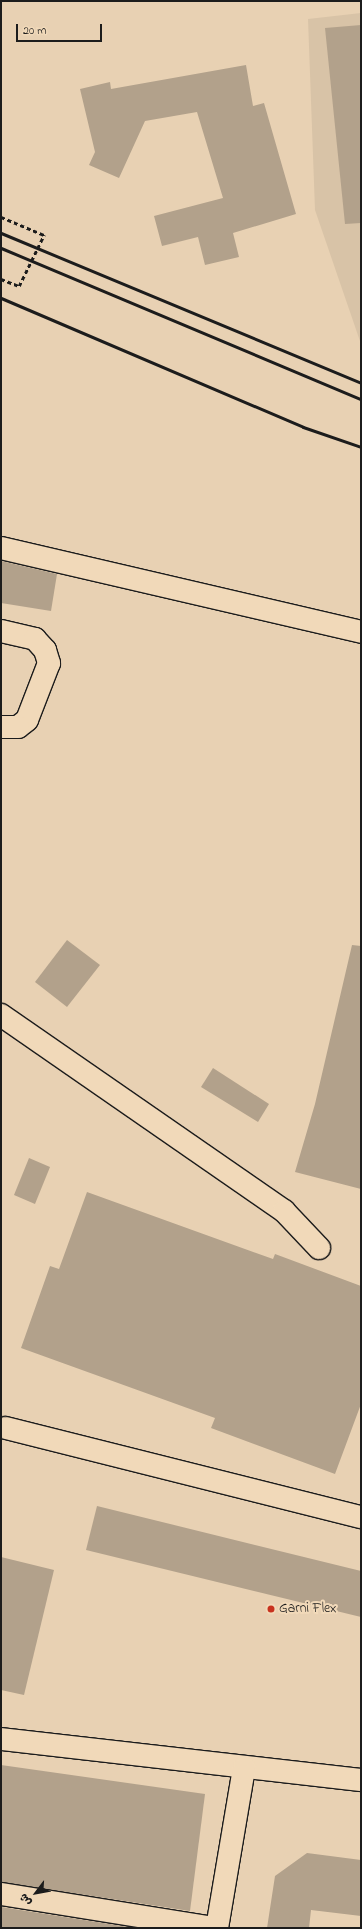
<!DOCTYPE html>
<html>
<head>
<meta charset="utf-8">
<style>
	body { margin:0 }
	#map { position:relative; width:362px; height:1929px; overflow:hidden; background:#e8d1b3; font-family:"Indie Flower","Playpen Sans Arabic",sans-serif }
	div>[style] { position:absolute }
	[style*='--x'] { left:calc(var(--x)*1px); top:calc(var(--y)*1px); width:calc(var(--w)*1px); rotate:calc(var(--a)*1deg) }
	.built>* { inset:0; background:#d8c3a7 }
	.building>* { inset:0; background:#b2a18b }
	.path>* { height:2.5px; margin-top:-1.25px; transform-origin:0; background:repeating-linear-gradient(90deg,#1c1c1c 0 4px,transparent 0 7px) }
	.roads { filter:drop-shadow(1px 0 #1c1c1c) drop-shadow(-1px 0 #1c1c1c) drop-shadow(0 1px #1c1c1c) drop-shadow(0 -1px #1c1c1c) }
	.minor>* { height:22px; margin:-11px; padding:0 11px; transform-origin:11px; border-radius:11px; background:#f1d9b9 }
	.rail>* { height:3px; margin:-1.5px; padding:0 1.5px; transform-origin:1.5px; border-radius:1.5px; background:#1c1c1c }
	.path-bridge>* { height:2.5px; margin-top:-1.25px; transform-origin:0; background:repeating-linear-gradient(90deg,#1c1c1c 0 4px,transparent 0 7px) }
	.dots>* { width:11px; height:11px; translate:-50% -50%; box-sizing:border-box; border:2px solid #f1d9b9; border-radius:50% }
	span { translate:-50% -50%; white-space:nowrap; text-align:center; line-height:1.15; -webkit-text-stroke:4px #f1d9b9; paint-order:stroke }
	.poi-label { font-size:14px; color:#1c1c1c }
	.left { translate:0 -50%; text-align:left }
	.frame { position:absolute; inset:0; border:2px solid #1c1c1c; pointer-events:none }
	.north { position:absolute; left:16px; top:1873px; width:40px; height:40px; -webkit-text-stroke:3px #f1d9b9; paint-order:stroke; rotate:238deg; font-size:11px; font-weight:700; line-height:16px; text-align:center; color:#1c1c1c }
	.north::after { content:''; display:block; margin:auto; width:14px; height:18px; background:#1c1c1c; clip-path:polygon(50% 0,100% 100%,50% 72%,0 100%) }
	.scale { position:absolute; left:16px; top:24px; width:86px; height:18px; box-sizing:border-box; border:2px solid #1c1c1c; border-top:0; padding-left:5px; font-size:12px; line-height:14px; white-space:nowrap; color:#1c1c1c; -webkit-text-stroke:3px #f1d9b9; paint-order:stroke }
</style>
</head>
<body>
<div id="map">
	<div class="built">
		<i style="clip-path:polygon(361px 13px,361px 344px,315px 210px,308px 19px)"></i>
	</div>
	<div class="building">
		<i style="clip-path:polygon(361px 25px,361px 223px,345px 224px,325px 28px)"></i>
		<i style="clip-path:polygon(246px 65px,253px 106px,264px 103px,296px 214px,233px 233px,239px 257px,205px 265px,198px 237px,162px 246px,154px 216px,223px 198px,197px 112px,145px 121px,119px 178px,89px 165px,95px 152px,80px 89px,110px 82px,111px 89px)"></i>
		<i style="clip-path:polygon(1px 561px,57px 574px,51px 611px,1px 603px)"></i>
		<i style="clip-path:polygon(67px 940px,100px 965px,67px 1007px,35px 982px)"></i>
		<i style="clip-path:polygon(352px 945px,361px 946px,361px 1189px,295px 1172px,315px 1104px)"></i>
		<i style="clip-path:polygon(213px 1068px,269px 1104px,258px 1122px,201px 1087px)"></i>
		<i style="clip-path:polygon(29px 1158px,50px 1167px,35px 1204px,14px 1195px)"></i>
		<i style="clip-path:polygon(87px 1192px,273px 1259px,275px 1254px,361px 1286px,361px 1404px,335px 1474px,211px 1428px,215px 1418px,21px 1348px,50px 1266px,59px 1269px)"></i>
		<i style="clip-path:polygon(97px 1506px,361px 1571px,361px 1617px,86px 1550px)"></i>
		<i style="clip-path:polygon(1px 1557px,54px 1570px,24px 1695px,1px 1690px)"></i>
		<i style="clip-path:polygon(1px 1765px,205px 1794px,190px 1911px,1px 1882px)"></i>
		<i style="clip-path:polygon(307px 1853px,361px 1860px,361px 1916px,311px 1910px,309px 1928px,267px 1928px,275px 1876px)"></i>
		<i style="clip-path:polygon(1px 1907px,135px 1928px,1px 1928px)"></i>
	</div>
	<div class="path">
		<i style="--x:1;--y:217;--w:47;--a:22.7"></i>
		<i style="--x:1;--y:279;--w:19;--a:21"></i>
	</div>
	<div class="roads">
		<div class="minor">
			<i style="--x:1;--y:548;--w:370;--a:13.1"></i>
			<i style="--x:1;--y:631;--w:35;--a:13"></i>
			<i style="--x:35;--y:639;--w:15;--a:48"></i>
			<i style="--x:45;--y:650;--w:14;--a:73"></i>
			<i style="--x:49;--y:663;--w:61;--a:111.1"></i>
			<i style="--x:27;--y:720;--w:11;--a:142"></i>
			<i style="--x:18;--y:727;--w:17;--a:180"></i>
			<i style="--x:1;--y:1015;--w:344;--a:34.7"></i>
			<i style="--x:284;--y:1211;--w:51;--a:46.6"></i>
			<i style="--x:6;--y:1428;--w:366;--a:14.1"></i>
			<i style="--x:1;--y:1739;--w:362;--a:6.5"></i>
			<i style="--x:1;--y:1894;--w:216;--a:9.1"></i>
			<i style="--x:217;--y:1928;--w:162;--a:-80.4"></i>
		</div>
	</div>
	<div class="rail">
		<i style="--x:1;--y:233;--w:390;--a:22.6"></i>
		<i style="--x:1;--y:248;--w:390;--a:22.8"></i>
		<i style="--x:1;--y:298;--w:328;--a:23.1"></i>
		<i style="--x:303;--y:427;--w:61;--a:19"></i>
	</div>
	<div class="path-bridge">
		<i style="--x:19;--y:286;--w:57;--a:-63.9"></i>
	</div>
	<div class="dots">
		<i style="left:271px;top:1609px;background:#c8321e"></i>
	</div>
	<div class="poi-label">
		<span class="left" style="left:279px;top:1609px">Garni Flex</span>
	</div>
	<div class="frame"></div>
	<div class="north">ش</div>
	<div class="scale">20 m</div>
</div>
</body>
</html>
